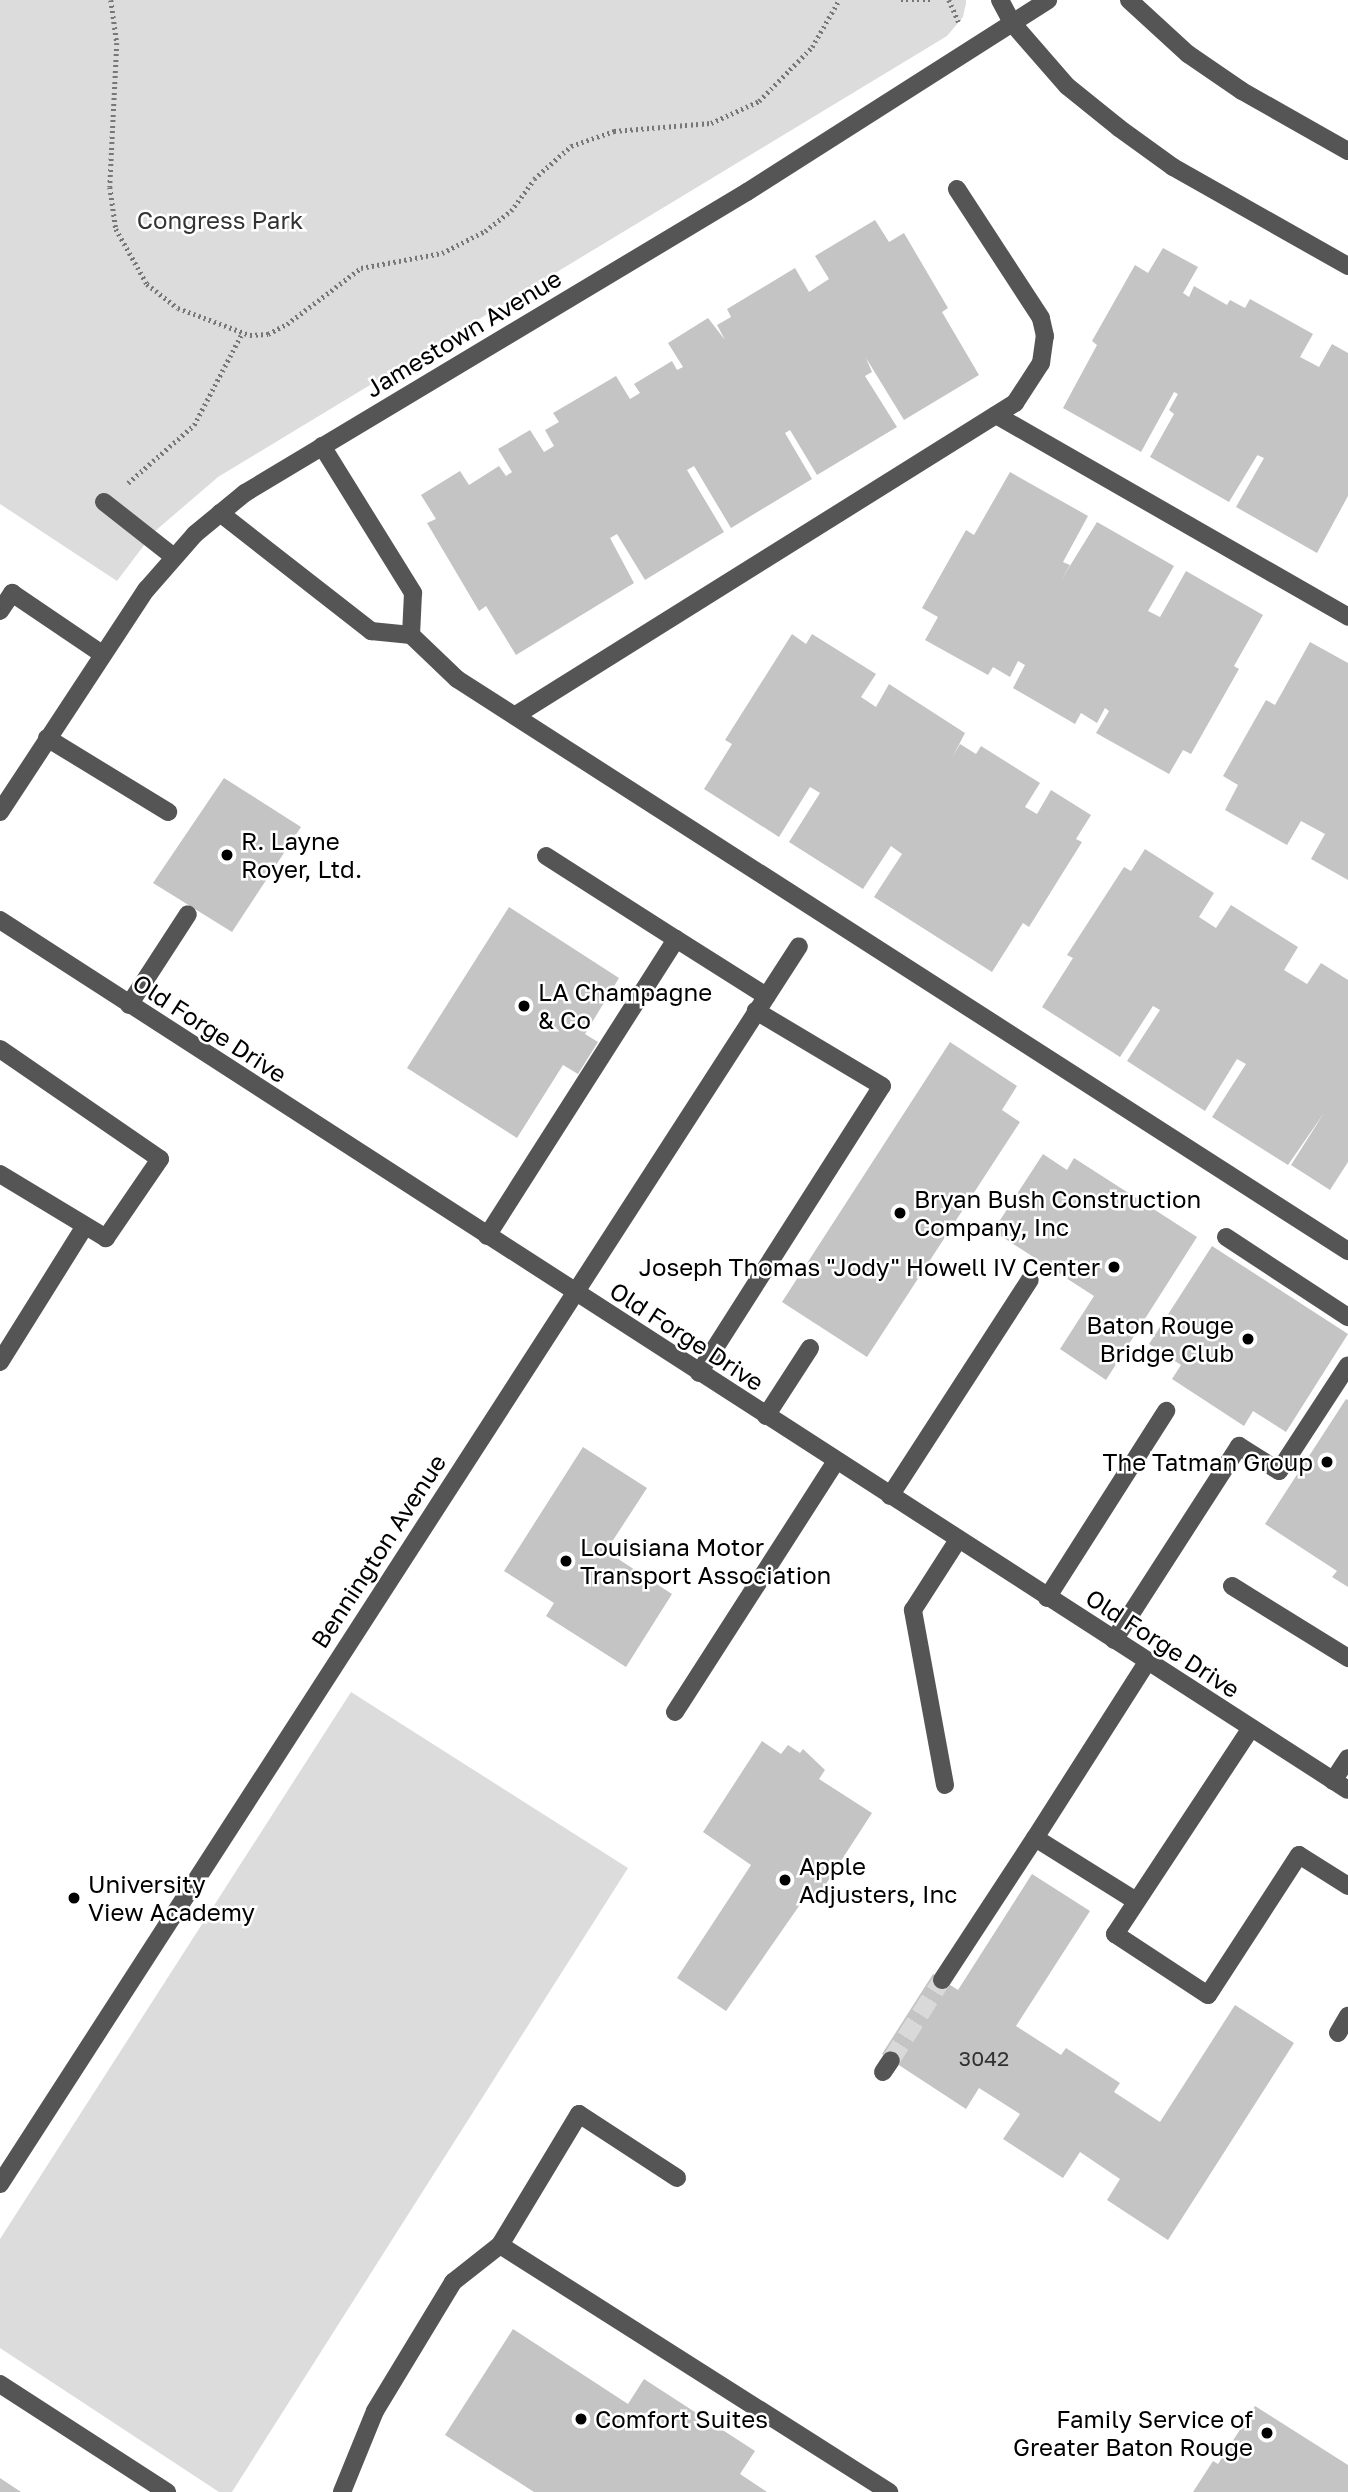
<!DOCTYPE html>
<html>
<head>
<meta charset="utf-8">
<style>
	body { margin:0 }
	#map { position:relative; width:1348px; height:2492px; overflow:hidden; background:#fff; font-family:"Golos Text",sans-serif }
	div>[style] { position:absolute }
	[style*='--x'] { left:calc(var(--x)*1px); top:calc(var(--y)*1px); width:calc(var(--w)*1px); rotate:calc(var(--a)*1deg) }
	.green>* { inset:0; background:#dcdcdc }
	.building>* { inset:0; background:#c4c4c4 }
	.minor-tunnel>* { height:18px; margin-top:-9px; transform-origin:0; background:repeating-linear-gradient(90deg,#d9d9d9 0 18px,transparent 0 27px) }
	.path>* { height:4.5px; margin-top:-2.25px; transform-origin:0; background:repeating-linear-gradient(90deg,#777 0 2px,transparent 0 5.5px) }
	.minor>* { height:18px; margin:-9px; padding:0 9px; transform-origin:9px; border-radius:9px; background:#555 }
	.dots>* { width:19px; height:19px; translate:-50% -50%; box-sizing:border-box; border:4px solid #fff; border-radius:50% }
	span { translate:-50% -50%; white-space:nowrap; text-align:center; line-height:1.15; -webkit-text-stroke:5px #fff; paint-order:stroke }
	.number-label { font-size:21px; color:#313131 }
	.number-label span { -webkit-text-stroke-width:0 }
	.park-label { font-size:24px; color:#333 }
	.street-label { font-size:24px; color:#000 }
	.poi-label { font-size:24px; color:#000 }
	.left { translate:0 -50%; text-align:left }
	.right { translate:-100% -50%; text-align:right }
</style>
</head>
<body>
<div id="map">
	<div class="green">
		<i style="clip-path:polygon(0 0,966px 0,966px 3px,963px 17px,947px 36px,218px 477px,154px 532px,117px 581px,0 504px)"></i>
		<i style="clip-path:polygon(351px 1692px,628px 1868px,232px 2492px,219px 2492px,0 2348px,0 2239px)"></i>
	</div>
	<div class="building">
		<i style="clip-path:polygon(875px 220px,889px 242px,904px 233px,948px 308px,942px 312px,979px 375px,904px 420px,866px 358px,872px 372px,865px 376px,897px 427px,817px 475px,790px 430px,785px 433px,812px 479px,731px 528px,694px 466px,687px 470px,724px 532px,645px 580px,617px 534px,610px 538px,601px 521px,634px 583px,516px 655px,486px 606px,479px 611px,427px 523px,436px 519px,421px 495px,460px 471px,469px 485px,499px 466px,506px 476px,512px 472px,498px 449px,530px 430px,544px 452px,554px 446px,545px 430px,559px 422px,553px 413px,616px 376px,630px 399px,640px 393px,634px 384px,672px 361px,677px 370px,683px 367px,668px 343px,708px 318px,725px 340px,717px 325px,731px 317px,727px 309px,795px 268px,809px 292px,829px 279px,815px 256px)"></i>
		<i style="clip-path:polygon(1163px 248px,1198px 267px,1183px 293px,1189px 297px,1194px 286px,1227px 305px,1230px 300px,1245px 308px,1250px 299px,1313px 334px,1300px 357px,1319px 367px,1332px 344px,1348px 353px,1348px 496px,1317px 553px,1236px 507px,1264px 458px,1257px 455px,1266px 441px,1229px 502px,1150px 457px,1174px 414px,1169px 410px,1178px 394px,1174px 392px,1141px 452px,1063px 408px,1097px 345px,1092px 341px,1135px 265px,1148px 273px)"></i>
		<i style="clip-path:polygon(1010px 472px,1088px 516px,1063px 562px,1070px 565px,1060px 582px,1097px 522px,1174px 566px,1148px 611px,1160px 617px,1186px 571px,1263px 615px,1234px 666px,1239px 669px,1191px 754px,1183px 750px,1169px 774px,1096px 733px,1109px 711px,1105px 708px,1097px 723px,1081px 713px,1075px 724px,1013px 688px,1025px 665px,1018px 661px,1010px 677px,993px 667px,988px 675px,925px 640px,938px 617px,922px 608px,966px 530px,974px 535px)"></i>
		<i style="clip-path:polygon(792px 634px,806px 644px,812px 634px,876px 674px,861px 697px,876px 707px,889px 684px,965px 733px,952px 758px,960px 744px,976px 754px,981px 746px,1040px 783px,1025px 807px,1037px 814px,1051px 790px,1091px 815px,1076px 839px,1082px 842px,1029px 927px,1023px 923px,992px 972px,874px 897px,902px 854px,891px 846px,863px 889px,789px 842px,820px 793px,810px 787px,779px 837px,704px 789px,732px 744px,725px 740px)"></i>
		<i style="clip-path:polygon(1310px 642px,1348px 663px,1348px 880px,1311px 859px,1325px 834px,1301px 821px,1287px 845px,1225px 810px,1238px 785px,1223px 776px,1266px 700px,1275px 705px)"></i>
		<i style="clip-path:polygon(224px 778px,301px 827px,232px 932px,153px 883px)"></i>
		<i style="clip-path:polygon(1145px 849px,1214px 893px,1199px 917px,1216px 928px,1231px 905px,1298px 947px,1284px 970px,1307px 984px,1321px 963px,1348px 980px,1348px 1162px,1330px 1190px,1291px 1165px,1324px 1113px,1288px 1165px,1212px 1117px,1246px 1064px,1237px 1059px,1205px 1111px,1127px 1061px,1160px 1010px,1153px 1006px,1120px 1057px,1042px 1007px,1073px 958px,1067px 955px,1124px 867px,1131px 871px)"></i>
		<i style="clip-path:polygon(509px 907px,619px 978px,585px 1034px,598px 1042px,578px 1074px,563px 1065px,517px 1138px,407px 1068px)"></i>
		<i style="clip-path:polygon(950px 1042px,1017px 1086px,1002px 1110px,1020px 1122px,867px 1357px,782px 1302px)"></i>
		<i style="clip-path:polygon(1043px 1154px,1067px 1170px,1074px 1158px,1197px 1237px,1106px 1380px,1060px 1349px,1094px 1296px,993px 1231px)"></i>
		<i style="clip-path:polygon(1212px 1246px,1348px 1334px,1286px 1432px,1253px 1411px,1244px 1426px,1172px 1379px,1181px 1365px,1149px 1344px)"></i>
		<i style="clip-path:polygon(1346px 1399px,1348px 1400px,1348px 1587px,1332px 1577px,1337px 1571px,1265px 1524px)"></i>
		<i style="clip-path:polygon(583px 1447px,647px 1488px,606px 1551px,672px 1594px,626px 1667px,546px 1616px,554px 1603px,504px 1571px)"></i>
		<i style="clip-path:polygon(762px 1741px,781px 1754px,788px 1745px,800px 1753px,803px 1749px,825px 1770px,819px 1779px,872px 1813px,815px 1901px,806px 1896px,726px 2011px,677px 1978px,751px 1865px,703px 1832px)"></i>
		<i style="clip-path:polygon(1032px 1874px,1090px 1911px,1016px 2026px,1061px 2055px,1066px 2048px,1120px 2083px,1114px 2092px,1160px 2122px,1235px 2005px,1294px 2043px,1168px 2240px,1107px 2200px,1120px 2179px,1080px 2152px,1063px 2178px,1003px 2139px,1020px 2114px,979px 2088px,966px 2109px,882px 2054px,933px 1974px,958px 1990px)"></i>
		<i style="clip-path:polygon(513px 2329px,628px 2404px,644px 2379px,755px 2451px,740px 2474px,767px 2492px,534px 2492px,445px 2435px)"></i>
		<i style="clip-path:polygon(1255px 2406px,1348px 2465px,1348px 2492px,1193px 2492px,1213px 2461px,1218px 2464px)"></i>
		<i style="clip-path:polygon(0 2478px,21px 2492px,0 2492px)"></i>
	</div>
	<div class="minor-tunnel">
		<i style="--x:891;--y:2060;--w:95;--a:-57.5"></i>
	</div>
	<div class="path">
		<i style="--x:111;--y:0;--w:43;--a:82.1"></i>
		<i style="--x:117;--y:43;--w:144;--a:92.8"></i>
		<i style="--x:110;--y:187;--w:42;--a:81.9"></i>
		<i style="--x:116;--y:229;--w:63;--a:60.6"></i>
		<i style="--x:147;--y:284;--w:39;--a:38"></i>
		<i style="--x:178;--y:308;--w:77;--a:20.6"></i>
		<i style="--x:250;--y:335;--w:18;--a:-3"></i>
		<i style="--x:268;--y:334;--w:21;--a:-28"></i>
		<i style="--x:287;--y:324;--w:93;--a:-37.1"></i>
		<i style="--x:361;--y:268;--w:82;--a:-10.5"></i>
		<i style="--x:442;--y:253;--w:48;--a:-27.1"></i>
		<i style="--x:485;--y:231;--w:33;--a:-38"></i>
		<i style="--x:511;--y:211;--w:39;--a:-54"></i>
		<i style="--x:534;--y:179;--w:50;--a:-41.7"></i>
		<i style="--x:571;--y:146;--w:46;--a:-19.2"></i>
		<i style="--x:614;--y:131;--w:97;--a:-4.7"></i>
		<i style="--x:711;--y:123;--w:53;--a:-24.6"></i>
		<i style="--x:759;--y:101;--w:76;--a:-45.5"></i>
		<i style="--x:812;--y:47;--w:54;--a:-60.1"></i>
		<i style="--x:901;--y:0;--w:30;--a:0"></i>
		<i style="--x:949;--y:0;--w:24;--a:66"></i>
		<i style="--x:128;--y:483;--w:88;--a:-41.3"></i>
		<i style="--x:194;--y:425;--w:104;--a:-62.4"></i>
	</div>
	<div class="minor">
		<i style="--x:1000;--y:0;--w:27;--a:62"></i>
		<i style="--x:1013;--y:24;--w:82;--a:48.9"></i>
		<i style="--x:1067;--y:86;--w:67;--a:38.9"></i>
		<i style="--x:1119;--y:128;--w:67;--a:35.8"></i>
		<i style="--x:1173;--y:167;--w:201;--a:29.5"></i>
		<i style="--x:1129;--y:0;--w:80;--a:42.5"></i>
		<i style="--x:1188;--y:54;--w:65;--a:34.4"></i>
		<i style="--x:1242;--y:91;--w:122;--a:29.5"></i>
		<i style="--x:996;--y:415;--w:406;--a:29.8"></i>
		<i style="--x:322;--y:446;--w:173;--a:58.2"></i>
		<i style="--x:413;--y:593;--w:42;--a:92.7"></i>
		<i style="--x:104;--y:502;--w:89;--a:38.2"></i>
		<i style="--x:220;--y:513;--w:192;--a:38"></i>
		<i style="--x:371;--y:631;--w:40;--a:5.7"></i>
		<i style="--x:411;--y:635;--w:64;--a:43.7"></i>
		<i style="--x:457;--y:679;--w:1059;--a:32.7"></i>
		<i style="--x:0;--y:611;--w:22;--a:-56"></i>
		<i style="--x:12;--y:593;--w:109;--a:34.1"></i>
		<i style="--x:516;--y:715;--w:589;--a:-32.02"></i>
		<i style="--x:1015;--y:403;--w:48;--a:-57"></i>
		<i style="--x:1041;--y:363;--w:27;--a:-82"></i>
		<i style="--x:1045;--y:336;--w:18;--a:-103"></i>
		<i style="--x:1041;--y:318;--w:154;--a:-123.1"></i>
		<i style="--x:47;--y:738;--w:142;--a:31.4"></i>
		<i style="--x:0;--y:812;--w:266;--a:-56.7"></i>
		<i style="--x:146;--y:590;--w:74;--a:-48.8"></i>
		<i style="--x:195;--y:534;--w:65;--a:-39.4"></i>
		<i style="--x:245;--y:493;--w:585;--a:-30.95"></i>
		<i style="--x:747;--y:192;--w:357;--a:-32.5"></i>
		<i style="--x:546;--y:856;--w:154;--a:32.6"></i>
		<i style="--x:0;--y:920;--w:1604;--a:32.84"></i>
		<i style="--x:129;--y:1005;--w:108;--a:-57"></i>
		<i style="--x:0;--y:1049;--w:194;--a:34.5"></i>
		<i style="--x:160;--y:1159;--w:96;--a:124.4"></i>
		<i style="--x:106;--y:1238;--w:124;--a:-148.9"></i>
		<i style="--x:487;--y:1236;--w:352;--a:-57.5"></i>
		<i style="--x:676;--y:939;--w:107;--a:32.3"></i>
		<i style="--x:1226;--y:1237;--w:146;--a:33.3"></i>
		<i style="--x:0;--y:1362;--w:160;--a:-58"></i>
		<i style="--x:699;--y:1373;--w:340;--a:-57.5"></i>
		<i style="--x:882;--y:1086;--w:147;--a:-149.2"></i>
		<i style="--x:766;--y:1416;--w:81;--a:-57.1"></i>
		<i style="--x:890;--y:1496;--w:257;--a:-57.1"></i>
		<i style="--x:1232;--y:1586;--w:137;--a:31.8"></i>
		<i style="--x:1047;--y:1598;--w:222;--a:-57.5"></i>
		<i style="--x:1114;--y:1640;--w:231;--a:-57.2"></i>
		<i style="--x:1239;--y:1446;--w:47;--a:32"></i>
		<i style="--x:1279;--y:1471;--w:126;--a:-56.9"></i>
		<i style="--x:675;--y:1712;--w:298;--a:-57.3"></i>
		<i style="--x:1251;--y:1728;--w:247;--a:123.4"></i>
		<i style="--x:1115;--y:1934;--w:111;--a:33.3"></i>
		<i style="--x:1208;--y:1995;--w:167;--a:-57"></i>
		<i style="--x:1299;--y:1855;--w:58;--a:32.3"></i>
		<i style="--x:1333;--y:1781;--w:27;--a:-57"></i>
		<i style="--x:945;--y:1785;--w:178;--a:-100.4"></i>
		<i style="--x:913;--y:1610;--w:83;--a:-57.3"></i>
		<i style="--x:1136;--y:1901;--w:119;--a:-148"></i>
		<i style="--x:1035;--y:1838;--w:209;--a:-57.5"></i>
		<i style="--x:942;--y:1980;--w:170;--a:-56.8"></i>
		<i style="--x:1338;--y:2033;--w:20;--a:-60"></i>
		<i style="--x:883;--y:2072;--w:14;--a:-56"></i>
		<i style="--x:0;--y:2184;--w:1473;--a:-57.16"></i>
		<i style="--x:500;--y:2245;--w:153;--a:-58.9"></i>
		<i style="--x:579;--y:2114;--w:117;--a:33.1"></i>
		<i style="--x:0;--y:2384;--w:199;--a:32.9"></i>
		<i style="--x:342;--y:2492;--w:87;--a:-67.8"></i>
		<i style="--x:375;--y:2411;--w:151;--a:-58.8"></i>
		<i style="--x:453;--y:2282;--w:60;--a:-38.2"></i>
		<i style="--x:500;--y:2245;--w:461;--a:32.4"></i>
	</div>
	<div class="dots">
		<i style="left:227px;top:855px;background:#000"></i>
		<i style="left:524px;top:1006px;background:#000"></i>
		<i style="left:900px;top:1213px;background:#000"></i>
		<i style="left:1114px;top:1267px;background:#000"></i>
		<i style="left:1248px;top:1339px;background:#000"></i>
		<i style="left:1327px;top:1462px;background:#000"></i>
		<i style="left:566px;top:1561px;background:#000"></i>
		<i style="left:785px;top:1880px;background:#000"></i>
		<i style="left:74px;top:1898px;background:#000"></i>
		<i style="left:581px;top:2419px;background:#000"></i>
		<i style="left:1267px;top:2433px;background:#000"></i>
	</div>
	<div class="number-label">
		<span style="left:984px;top:2058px">3042</span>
	</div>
	<div class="park-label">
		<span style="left:220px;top:220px">Congress Park</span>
	</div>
	<div class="street-label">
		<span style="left:463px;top:333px;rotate:-31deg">Jamestown Avenue</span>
		<span style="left:210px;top:1028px;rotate:33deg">Old Forge Drive</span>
		<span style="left:687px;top:1336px;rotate:33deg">Old Forge Drive</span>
		<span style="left:378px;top:1551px;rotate:-57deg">Bennington Avenue</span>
		<span style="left:1163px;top:1643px;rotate:33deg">Old Forge Drive</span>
	</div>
	<div class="poi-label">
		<span class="left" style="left:241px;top:855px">R. Layne<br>Royer, Ltd.</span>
		<span class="left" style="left:538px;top:1006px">LA Champagne<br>&amp; Co</span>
		<span class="left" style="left:914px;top:1213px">Bryan Bush Construction<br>Company, Inc</span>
		<span class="right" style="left:1100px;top:1267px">Joseph Thomas "Jody" Howell IV Center</span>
		<span class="right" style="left:1234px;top:1339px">Baton Rouge<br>Bridge Club</span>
		<span class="right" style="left:1313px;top:1462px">The Tatman Group</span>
		<span class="left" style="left:580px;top:1561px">Louisiana Motor<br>Transport Association</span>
		<span class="left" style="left:799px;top:1880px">Apple<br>Adjusters, Inc</span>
		<span class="left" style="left:88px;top:1898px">University<br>View Academy</span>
		<span class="left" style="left:595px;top:2419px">Comfort Suites</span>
		<span class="right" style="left:1253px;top:2433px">Family Service of<br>Greater Baton Rouge</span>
	</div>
</div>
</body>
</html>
